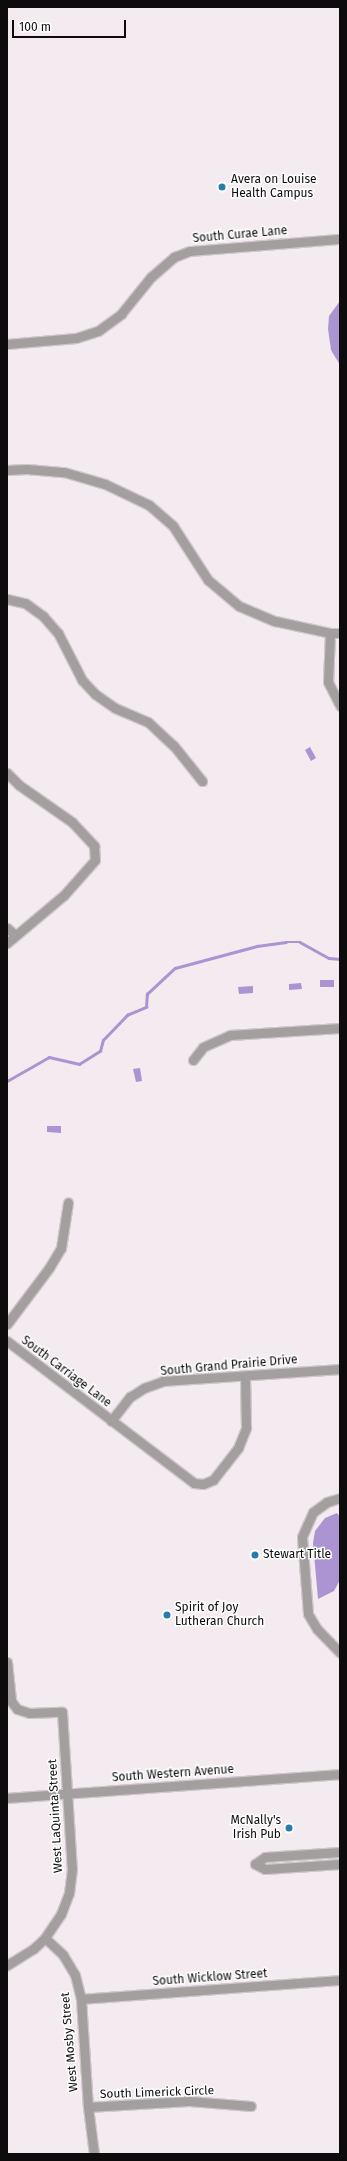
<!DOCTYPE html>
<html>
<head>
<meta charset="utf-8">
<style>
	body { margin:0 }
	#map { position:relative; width:347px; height:2161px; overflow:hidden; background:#f3ebef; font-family:"Fira Sans",sans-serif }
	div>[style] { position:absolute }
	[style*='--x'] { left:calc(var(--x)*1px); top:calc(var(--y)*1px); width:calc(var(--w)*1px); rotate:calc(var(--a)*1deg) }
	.water>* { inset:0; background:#ac94d2 }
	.stream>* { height:2.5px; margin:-1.25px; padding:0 1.25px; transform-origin:1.25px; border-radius:1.25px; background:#ac94d2 }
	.roads { filter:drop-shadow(1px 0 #cec7cb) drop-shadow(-1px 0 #cec7cb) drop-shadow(0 1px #cec7cb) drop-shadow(0 -1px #cec7cb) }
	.minor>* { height:9px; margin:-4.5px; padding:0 4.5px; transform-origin:4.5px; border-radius:4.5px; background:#a39f9f }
	.dots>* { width:11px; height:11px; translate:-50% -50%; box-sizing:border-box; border:2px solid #fff; border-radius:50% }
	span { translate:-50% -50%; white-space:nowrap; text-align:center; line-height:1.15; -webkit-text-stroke:3px #fff; paint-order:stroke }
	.poi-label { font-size:12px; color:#0d0b0c }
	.left { translate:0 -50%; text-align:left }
	.right { translate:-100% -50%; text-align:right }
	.street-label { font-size:12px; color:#0d0b0c }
	.frame { position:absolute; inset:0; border:8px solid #0d0b0c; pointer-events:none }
	.scale { position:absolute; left:12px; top:20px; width:114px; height:18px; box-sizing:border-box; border:2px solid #0d0b0c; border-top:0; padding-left:5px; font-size:12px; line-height:14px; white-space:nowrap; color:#0d0b0c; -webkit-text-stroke:3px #fff; paint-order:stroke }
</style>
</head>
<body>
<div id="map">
	<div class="water">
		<i style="clip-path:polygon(340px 301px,340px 365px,331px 350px,328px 329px,329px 316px)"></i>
		<i style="clip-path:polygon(310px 747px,316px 758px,311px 761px,305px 750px)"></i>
		<i style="clip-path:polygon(320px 980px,334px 980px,334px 987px,320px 987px)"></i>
		<i style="clip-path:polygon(301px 983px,302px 989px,289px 990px,289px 984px)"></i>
		<i style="clip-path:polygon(253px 986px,253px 993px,239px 994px,238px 987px)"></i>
		<i style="clip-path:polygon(140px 1068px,142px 1081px,136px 1082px,133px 1069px)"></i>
		<i style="clip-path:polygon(47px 1126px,61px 1126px,61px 1133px,47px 1132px)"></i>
		<i style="clip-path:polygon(337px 1513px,340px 1517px,340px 1580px,334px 1591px,318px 1599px,313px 1543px,315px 1531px,325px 1518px)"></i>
	</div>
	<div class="stream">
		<i style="--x:7;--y:1081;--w:48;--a:-29.7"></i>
		<i style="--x:49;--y:1057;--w:31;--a:13"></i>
		<i style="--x:79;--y:1064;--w:25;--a:-32"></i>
		<i style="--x:100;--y:1051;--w:11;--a:-75"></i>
		<i style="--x:103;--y:1040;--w:35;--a:-46"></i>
		<i style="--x:127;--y:1015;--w:21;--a:-23"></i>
		<i style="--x:146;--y:1007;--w:13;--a:-86"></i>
		<i style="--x:147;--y:994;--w:38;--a:-43"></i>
		<i style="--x:175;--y:968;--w:85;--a:-15"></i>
		<i style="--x:257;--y:946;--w:29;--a:-8"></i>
		<i style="--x:286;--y:942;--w:14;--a:0"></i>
		<i style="--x:300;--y:942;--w:33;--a:29"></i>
		<i style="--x:329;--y:958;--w:11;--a:5"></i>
	</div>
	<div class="roads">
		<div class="minor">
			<i style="--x:7;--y:344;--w:69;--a:-5"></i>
			<i style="--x:76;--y:338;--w:23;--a:-18"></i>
			<i style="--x:98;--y:331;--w:29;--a:-36"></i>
			<i style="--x:121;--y:314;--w:48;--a:-51"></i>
			<i style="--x:151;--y:277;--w:30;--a:-41"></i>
			<i style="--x:174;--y:257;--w:17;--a:-21"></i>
			<i style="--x:190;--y:251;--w:150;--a:-4.6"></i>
			<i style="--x:7;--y:470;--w:20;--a:-3"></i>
			<i style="--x:27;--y:469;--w:37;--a:5"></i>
			<i style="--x:64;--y:472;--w:43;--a:16.3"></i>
			<i style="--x:105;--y:484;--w:49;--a:25.5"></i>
			<i style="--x:149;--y:505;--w:32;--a:41"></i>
			<i style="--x:173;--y:526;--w:64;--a:57.1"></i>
			<i style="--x:208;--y:580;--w:40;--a:40"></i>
			<i style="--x:239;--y:606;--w:39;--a:23"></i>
			<i style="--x:275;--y:621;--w:56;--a:12.3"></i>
			<i style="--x:330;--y:633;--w:10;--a:0"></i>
			<i style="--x:7;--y:599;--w:18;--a:13"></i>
			<i style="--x:25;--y:603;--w:22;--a:36"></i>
			<i style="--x:43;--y:616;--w:23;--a:49"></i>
			<i style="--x:58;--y:633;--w:53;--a:62.9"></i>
			<i style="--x:82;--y:680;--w:19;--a:47"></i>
			<i style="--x:95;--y:694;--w:24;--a:35"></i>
			<i style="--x:115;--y:708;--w:36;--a:23"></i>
			<i style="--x:148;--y:722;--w:35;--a:43"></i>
			<i style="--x:174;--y:746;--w:45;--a:51.3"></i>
			<i style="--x:330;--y:633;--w:49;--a:92.3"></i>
			<i style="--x:328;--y:682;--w:27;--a:63"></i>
			<i style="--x:7;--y:773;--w:17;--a:45"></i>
			<i style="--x:19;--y:785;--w:65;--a:34.9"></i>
			<i style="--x:72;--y:822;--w:33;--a:47"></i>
			<i style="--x:94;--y:846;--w:14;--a:86"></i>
			<i style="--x:95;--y:860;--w:47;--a:131.5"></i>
			<i style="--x:64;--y:895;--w:75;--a:139.9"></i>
			<i style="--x:7;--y:928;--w:11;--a:41"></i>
			<i style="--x:193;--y:1060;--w:16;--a:-52"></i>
			<i style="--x:203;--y:1047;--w:30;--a:-24"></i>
			<i style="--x:230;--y:1035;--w:110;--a:-3.6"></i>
			<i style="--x:7;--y:1324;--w:70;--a:-53.1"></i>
			<i style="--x:49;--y:1268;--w:23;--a:-59"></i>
			<i style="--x:61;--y:1248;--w:46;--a:-81.2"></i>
			<i style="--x:7;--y:1341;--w:235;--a:37.2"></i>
			<i style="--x:194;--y:1483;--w:9;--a:6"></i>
			<i style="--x:203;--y:1484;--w:11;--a:-22"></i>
			<i style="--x:213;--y:1480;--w:41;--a:-52"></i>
			<i style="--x:238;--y:1448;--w:22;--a:-68"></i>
			<i style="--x:246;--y:1428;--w:52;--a:-91.1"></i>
			<i style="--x:111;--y:1421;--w:31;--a:-52"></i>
			<i style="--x:130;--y:1397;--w:17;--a:-33"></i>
			<i style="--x:144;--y:1388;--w:20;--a:-20"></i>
			<i style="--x:163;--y:1381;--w:177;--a:-3.9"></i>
			<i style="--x:340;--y:1498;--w:14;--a:163"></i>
			<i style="--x:327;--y:1502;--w:17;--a:144"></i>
			<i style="--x:313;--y:1512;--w:27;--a:114"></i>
			<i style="--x:302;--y:1537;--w:77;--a:85.5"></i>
			<i style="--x:308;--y:1614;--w:17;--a:59"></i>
			<i style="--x:317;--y:1629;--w:33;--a:46"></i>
			<i style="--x:7;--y:1662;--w:39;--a:84"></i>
			<i style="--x:11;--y:1701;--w:10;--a:53"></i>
			<i style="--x:17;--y:1709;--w:13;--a:18"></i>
			<i style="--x:29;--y:1713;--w:33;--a:-2"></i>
			<i style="--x:62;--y:1712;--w:157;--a:86.4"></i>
			<i style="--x:72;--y:1869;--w:24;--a:97"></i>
			<i style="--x:69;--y:1893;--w:22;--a:111"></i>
			<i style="--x:61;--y:1914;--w:29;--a:124"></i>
			<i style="--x:45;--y:1938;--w:16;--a:137"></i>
			<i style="--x:33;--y:1949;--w:31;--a:148"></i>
			<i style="--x:7;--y:1798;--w:334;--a:-4.1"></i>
			<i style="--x:340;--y:1852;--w:75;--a:176.2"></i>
			<i style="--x:265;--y:1857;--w:12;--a:145"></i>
			<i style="--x:255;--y:1864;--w:11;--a:27"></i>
			<i style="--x:265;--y:1869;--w:75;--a:-3.8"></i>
			<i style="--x:45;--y:1938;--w:25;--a:43"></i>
			<i style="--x:63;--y:1955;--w:23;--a:59"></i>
			<i style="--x:75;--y:1975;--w:25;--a:76"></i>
			<i style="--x:81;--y:1999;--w:108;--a:86.3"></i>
			<i style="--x:88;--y:2107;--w:47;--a:82.7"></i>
			<i style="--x:81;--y:1999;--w:260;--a:-4.2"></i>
			<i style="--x:88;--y:2107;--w:101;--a:-3.4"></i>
			<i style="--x:189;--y:2101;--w:62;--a:4.6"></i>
		</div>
	</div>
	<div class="dots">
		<i style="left:222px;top:187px;background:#267dac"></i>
		<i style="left:255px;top:1555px;background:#267dac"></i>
		<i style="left:167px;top:1615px;background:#267dac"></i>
		<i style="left:289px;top:1828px;background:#267dac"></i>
	</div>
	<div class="poi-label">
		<span class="left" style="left:231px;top:187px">Avera on Louise<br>Health Campus</span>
		<span class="left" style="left:263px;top:1555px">Stewart Title</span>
		<span class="left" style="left:175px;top:1615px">Spirit of Joy<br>Lutheran Church</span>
		<span class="right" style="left:281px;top:1828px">McNally's<br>Irish Pub</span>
	</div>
	<div class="street-label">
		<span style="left:240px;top:235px;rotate:-5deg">South Curae Lane</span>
		<span style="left:229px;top:1366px;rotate:-5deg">South Grand Prairie Drive</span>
		<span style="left:66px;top:1372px;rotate:37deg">South Carriage Lane</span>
		<span style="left:173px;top:1774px;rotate:-4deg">South Western Avenue</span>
		<span style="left:56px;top:1816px;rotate:-93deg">West LaQuinta Street</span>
		<span style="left:210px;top:1978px;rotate:-4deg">South Wicklow Street</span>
		<span style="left:70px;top:2042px;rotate:-95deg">West Mosby Street</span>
		<span style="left:157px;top:2093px;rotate:-2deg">South Limerick Circle</span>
	</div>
	<div class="frame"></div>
	<div class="scale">100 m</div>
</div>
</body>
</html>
